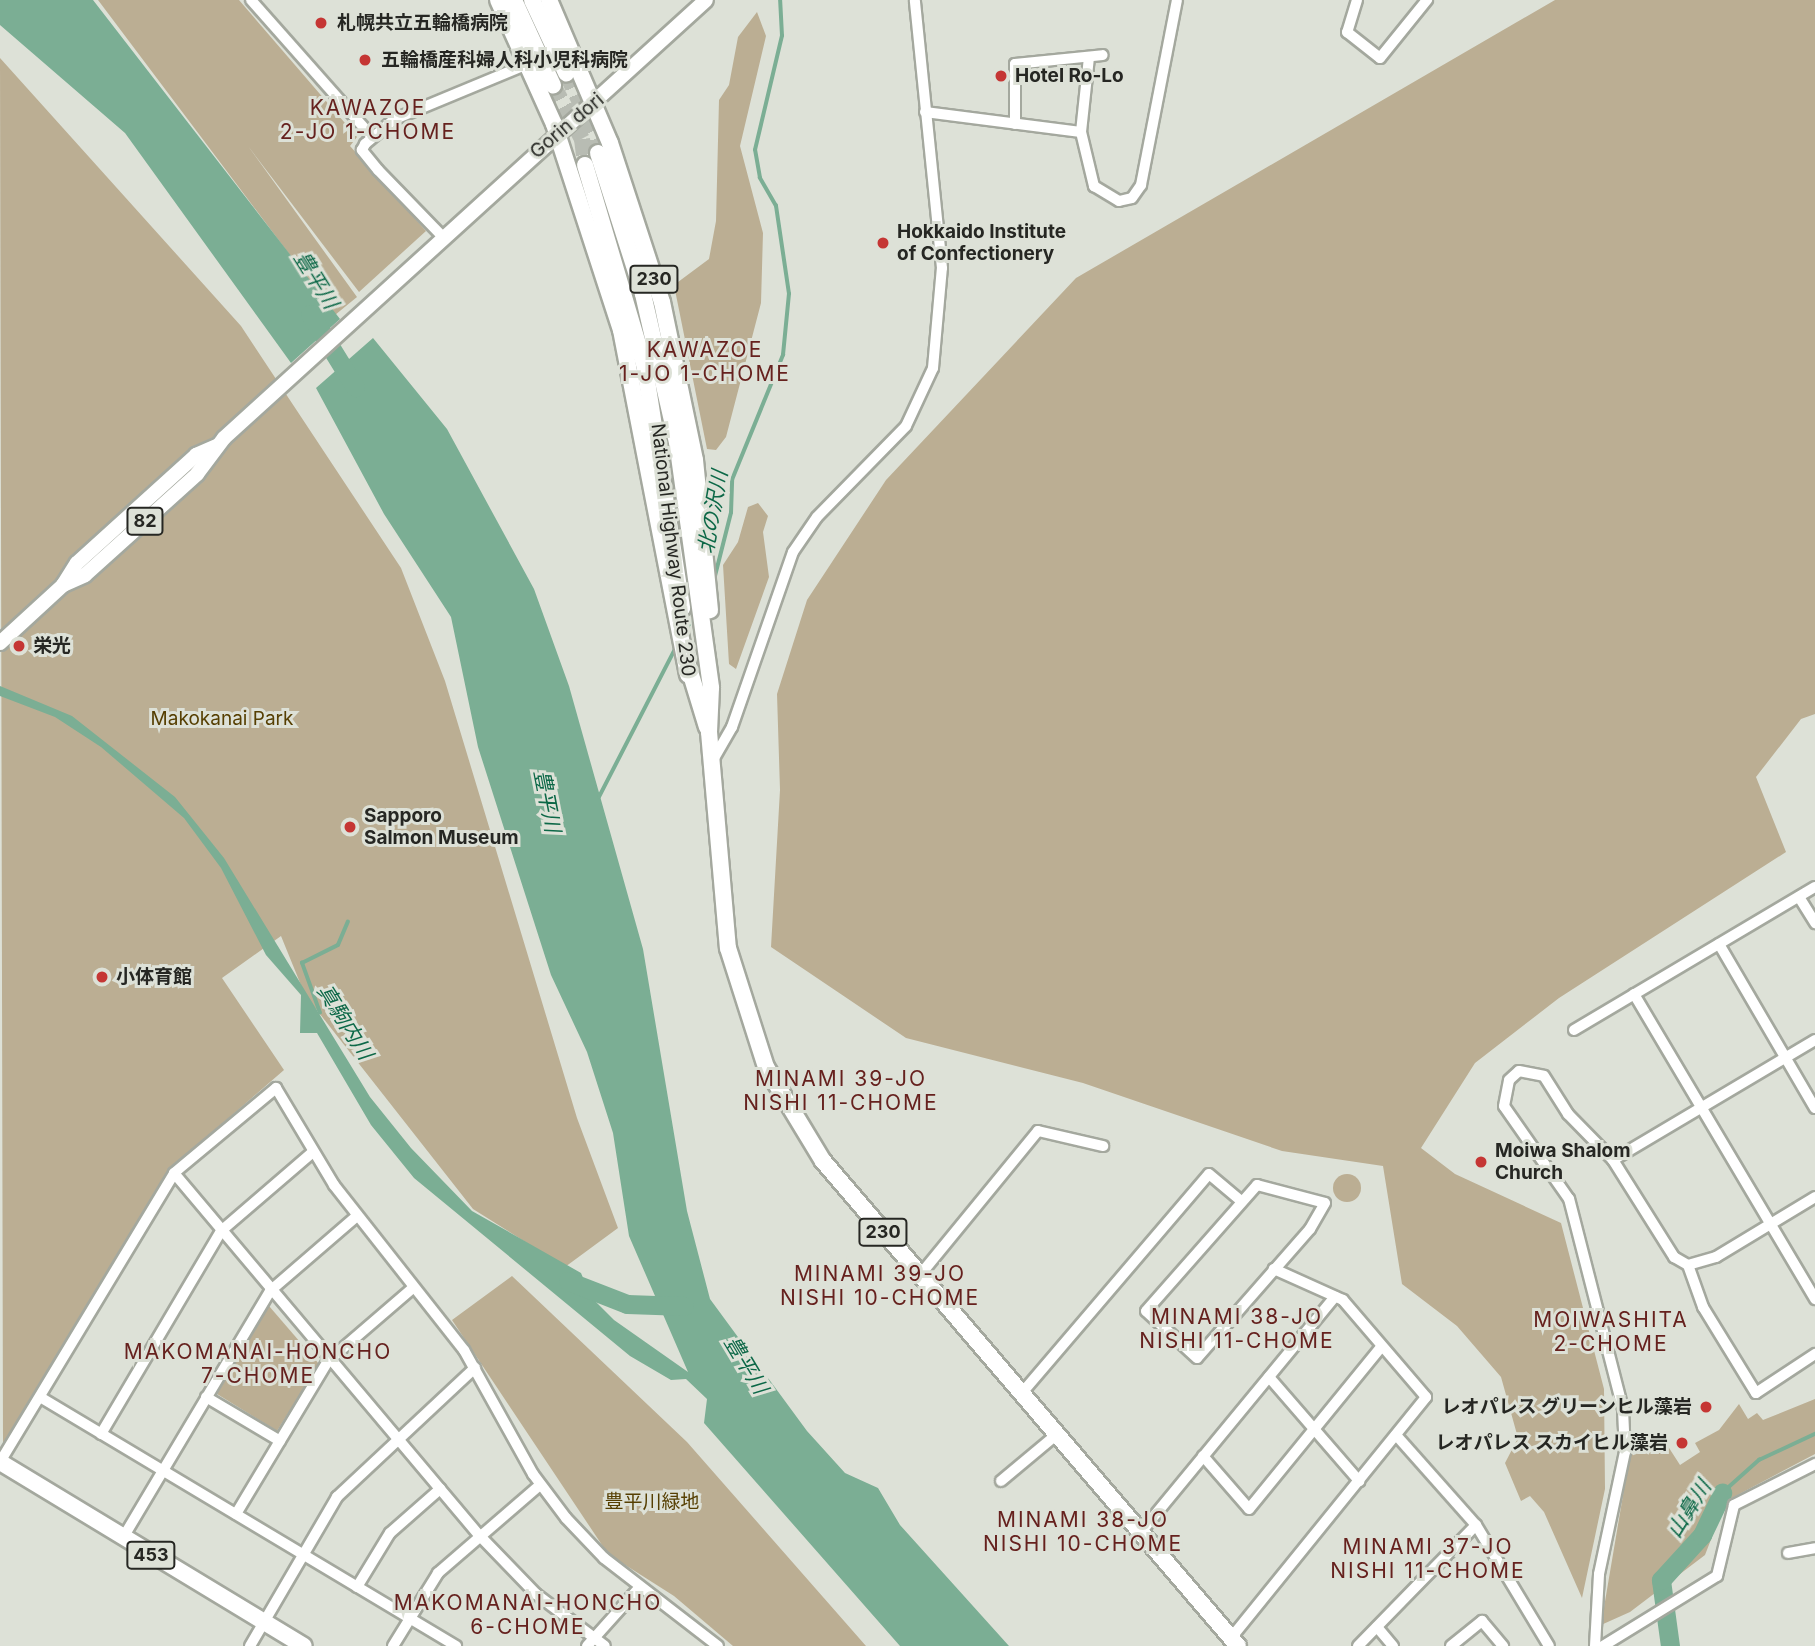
<!DOCTYPE html>
<html>
<head>
<meta charset="utf-8">
<style>
	body { margin:0 }
	#map { position:relative; width:1815px; height:1646px; overflow:hidden; background:#dde1d7; font-family:Inter,"Noto Sans JP",sans-serif }
	div>[style] { position:absolute }
	[style*='--x'] { left:calc(var(--x)*1px); top:calc(var(--y)*1px); width:calc(var(--w)*1px); rotate:calc(var(--a)*1deg) }
	.green>* { inset:0; background:#bbae93 }
	.round { border-radius:50% }
	.water>* { inset:0; background:#7bae94 }
	.stream>* { height:3.5px; margin:-1.75px; padding:0 1.75px; transform-origin:1.75px; border-radius:1.75px; background:#7bae94 }
	.river>* { height:19px; margin:-9.5px; padding:0 9.5px; transform-origin:9.5px; border-radius:9.5px; background:#7bae94 }
	.highway-tunnel>* { height:16px; margin-top:-8px; transform-origin:0; background:repeating-linear-gradient(90deg,#b8bcb3 0 16px,transparent 0 24px) }
	.roads { filter:drop-shadow(2px 0 #a4a89e) drop-shadow(-2px 0 #a4a89e) drop-shadow(0 2px #a4a89e) drop-shadow(0 -2px #a4a89e) }
	.minor>* { height:10px; margin:-5px; padding:0 5px; transform-origin:5px; border-radius:5px; background:#fff }
	.major>* { height:14px; margin:-7px; padding:0 7px; transform-origin:7px; border-radius:7px; background:#fff }
	.highway>* { height:16px; margin:-8px; padding:0 8px; transform-origin:8px; border-radius:8px; background:#fff }
	.dots>* { width:19px; height:19px; translate:-50% -50%; box-sizing:border-box; border:4px solid #dde1d7; border-radius:50% }
	span { translate:-50% -50%; white-space:nowrap; text-align:center; line-height:1.15; -webkit-text-stroke:6px #dde1d7; paint-order:stroke }
	.shield-label span { padding:2px 5px; background:#dde1d7; border:2px solid; border-radius:5px; -webkit-text-stroke-width:0 }
	.shield-label { font-size:18px; color:#262723; font-weight:700 }
	.poi-label { font-size:19px; color:#262723; font-weight:700 }
	.left { translate:0 -50%; text-align:left }
	.right { translate:-100% -50%; text-align:right }
	.street-label { font-size:19px; color:#262723 }
	.park-label { font-size:19px; color:#563f02 }
	.neighbourhood-label { font-size:21px; color:#66211e; letter-spacing:2px }
	.water-label { font-size:21px; color:#0c6847; font-style:italic }
</style>
</head>
<body>
<div id="map">
	<div class="green">
		<i style="clip-path:polygon(98px 0,239px 0,357px 137px,350px 146px,426px 231px,359px 292px,248px 146px,357px 297px,335px 315px)"></i>
		<i style="clip-path:polygon(1555px 0,1815px 0,1815px 714px,1801px 719px,1756px 777px,1786px 852px,1559px 998px,1475px 1063px,1421px 1148px,1455px 1174px,1561px 1223px,1604px 1389px,1605px 1489px,1582px 1598px,1544px 1512px,1530px 1496px,1521px 1501px,1505px 1463px,1518px 1438px,1501px 1377px,1457px 1326px,1402px 1284px,1383px 1166px,1282px 1151px,1083px 1083px,906px 1038px,771px 947px,780px 790px,777px 694px,807px 600px,886px 480px,1076px 278px)"></i>
		<i style="clip-path:polygon(757px 12px,766px 36px,740px 146px,763px 233px,761px 303px,726px 437px,716px 450px,707px 449px,674px 285px,709px 259px,716px 221px,719px 100px,729px 85px,738px 37px)"></i>
		<i style="clip-path:polygon(0 58px,241px 326px,401px 568px,445px 681px,577px 1118px,618px 1228px,565px 1267px,473px 1209px,305px 995px,281px 936px,222px 978px,284px 1070px,169px 1170px,3px 1446px)"></i>
		<i style="clip-path:polygon(758px 503px,768px 516px,763px 532px,769px 577px,736px 669px,729px 664px,723px 565px,738px 542px,748px 507px)"></i>
		<i class="round" style="left:1333px;top:1174px;width:28px;height:28px"></i>
		<i style="clip-path:polygon(512px 1276px,687px 1442px,866px 1646px,733px 1646px,674px 1596px,608px 1554px,452px 1320px)"></i>
		<i style="clip-path:polygon(269px 1306px,319px 1364px,277px 1431px,217px 1394px)"></i>
		<i style="clip-path:polygon(1815px 1399px,1815px 1454px,1726px 1501px,1705px 1555px,1630px 1612px,1601px 1625px,1630px 1454px,1662px 1437px,1680px 1465px,1700px 1452px,1695px 1443px,1719px 1430px,1739px 1404px,1748px 1419px,1757px 1413px,1763px 1420px)"></i>
	</div>
	<div class="water">
		<i style="clip-path:polygon(0 0,93px 0,340px 319px,291px 363px,125px 133px,0 25px)"></i>
		<i style="clip-path:polygon(373px 338px,447px 429px,534px 589px,569px 686px,643px 949px,687px 1211px,710px 1299px,807px 1431px,845px 1473px,878px 1488px,900px 1525px,1009px 1646px,900px 1646px,704px 1423px,707px 1399px,686px 1379px,671px 1380px,630px 1356px,414px 1178px,371px 1125px,317px 1033px,300px 1033px,301px 995px,266px 955px,221px 868px,184px 818px,101px 747px,55px 717px,0 696px,0 686px,72px 716px,175px 797px,224px 858px,370px 1097px,411px 1148px,472px 1211px,581px 1273px,591px 1297px,614px 1320px,688px 1372px,629px 1236px,613px 1133px,587px 1052px,551px 975px,478px 747px,451px 617px,384px 514px,316px 388px)"></i>
	</div>
	<div class="stream">
		<i style="--x:713;--y:584;--w:73;--a:-75.8"></i>
		<i style="--x:731;--y:513;--w:33;--a:-88"></i>
		<i style="--x:732;--y:480;--w:135;--a:-67.8"></i>
		<i style="--x:783;--y:355;--w:61;--a:-84.4"></i>
		<i style="--x:789;--y:294;--w:89;--a:-98.4"></i>
		<i style="--x:776;--y:206;--w:32;--a:-120"></i>
		<i style="--x:760;--y:178;--w:28;--a:-100"></i>
		<i style="--x:755;--y:150;--w:117;--a:-76.7"></i>
		<i style="--x:782;--y:36;--w:36;--a:-93"></i>
		<i style="--x:686;--y:629;--w:17;--a:-57"></i>
		<i style="--x:599;--y:797;--w:171;--a:-62.8"></i>
		<i style="--x:320;--y:1013;--w:53;--a:-109.8"></i>
		<i style="--x:302;--y:963;--w:40;--a:-26.6"></i>
		<i style="--x:338;--y:945;--w:25;--a:-67"></i>
		<i style="--x:1722;--y:1493;--w:50;--a:-41.7"></i>
		<i style="--x:1759;--y:1460;--w:62;--a:-24.9"></i>
	</div>
	<div class="river">
		<i style="--x:310;--y:314;--w:86;--a:58.3"></i>
		<i style="--x:568;--y:1281;--w:63;--a:21.3"></i>
		<i style="--x:627;--y:1304;--w:57;--a:2"></i>
		<i style="--x:1670;--y:1646;--w:67;--a:-97.8"></i>
		<i style="--x:1661;--y:1580;--w:61;--a:-47.7"></i>
		<i style="--x:1702;--y:1535;--w:47;--a:-64.5"></i>
	</div>
	<div class="highway-tunnel">
		<i style="--x:566;--y:73;--w:74;--a:64.5"></i>
		<i style="--x:598;--y:140;--w:13;--a:90"></i>
		<i style="--x:553;--y:85;--w:61;--a:61.8"></i>
		<i style="--x:582;--y:139;--w:26;--a:83"></i>
	</div>
	<div class="roads">
		<div class="minor">
			<i style="--x:251;--y:0;--w:183;--a:48.5"></i>
			<i style="--x:1357;--y:0;--w:34;--a:107"></i>
			<i style="--x:1347;--y:32;--w:42;--a:38.2"></i>
			<i style="--x:1380;--y:58;--w:75;--a:-51"></i>
			<i style="--x:925;--y:112;--w:157;--a:7.3"></i>
			<i style="--x:1081;--y:132;--w:56;--a:76.5"></i>
			<i style="--x:1094;--y:186;--w:29;--a:31"></i>
			<i style="--x:1119;--y:201;--w:13;--a:-13"></i>
			<i style="--x:1132;--y:198;--w:16;--a:-55"></i>
			<i style="--x:1141;--y:185;--w:188;--a:-79"></i>
			<i style="--x:1015;--y:124;--w:60;--a:-90"></i>
			<i style="--x:1015;--y:64;--w:88;--a:-5.8"></i>
			<i style="--x:1081;--y:132;--w:75;--a:-83.9"></i>
			<i style="--x:443;--y:237;--w:93;--a:-134.1"></i>
			<i style="--x:378;--y:170;--w:26;--a:-129"></i>
			<i style="--x:362;--y:150;--w:7;--a:-63"></i>
			<i style="--x:365;--y:144;--w:39;--a:-40"></i>
			<i style="--x:395;--y:119;--w:144;--a:-22.5"></i>
			<i style="--x:713;--y:760;--w:38;--a:-60"></i>
			<i style="--x:732;--y:727;--w:185;--a:-70.8"></i>
			<i style="--x:793;--y:552;--w:42;--a:-55.6"></i>
			<i style="--x:817;--y:517;--w:127;--a:-45.6"></i>
			<i style="--x:906;--y:426;--w:64;--a:-65"></i>
			<i style="--x:933;--y:368;--w:100;--a:-84.9"></i>
			<i style="--x:942;--y:268;--w:269;--a:-95.8"></i>
			<i style="--x:1799;--y:897;--w:31;--a:58"></i>
			<i style="--x:1719;--y:944;--w:190;--a:59.7"></i>
			<i style="--x:1634;--y:994;--w:355;--a:59.3"></i>
			<i style="--x:1574;--y:1030;--w:280;--a:-30.7"></i>
			<i style="--x:1613;--y:1160;--w:235;--a:-30.7"></i>
			<i style="--x:174;--y:1173;--w:475;--a:49.9"></i>
			<i style="--x:480;--y:1536;--w:81;--a:46"></i>
			<i style="--x:536;--y:1594;--w:86;--a:37"></i>
			<i style="--x:1257;--y:1185;--w:70;--a:14.8"></i>
			<i style="--x:1325;--y:1203;--w:30;--a:120"></i>
			<i style="--x:1310;--y:1229;--w:171;--a:131.2"></i>
			<i style="--x:1197;--y:1358;--w:69;--a:-137.3"></i>
			<i style="--x:1146;--y:1311;--w:168;--a:-48.6"></i>
			<i style="--x:1688;--y:1265;--w:45;--a:70.3"></i>
			<i style="--x:1703;--y:1307;--w:101;--a:58.4"></i>
			<i style="--x:1756;--y:1393;--w:71;--a:-33.5"></i>
			<i style="--x:920;--y:1275;--w:186;--a:-50.7"></i>
			<i style="--x:1038;--y:1131;--w:67;--a:13"></i>
			<i style="--x:1269;--y:1377;--w:138;--a:49.1"></i>
			<i style="--x:1021;--y:1394;--w:289;--a:-49.5"></i>
			<i style="--x:1209;--y:1174;--w:40;--a:40"></i>
			<i style="--x:40;--y:1397;--w:485;--a:30.9"></i>
			<i style="--x:206;--y:1397;--w:86;--a:30.7"></i>
			<i style="--x:101;--y:1434;--w:236;--a:-59.4"></i>
			<i style="--x:221;--y:1231;--w:121;--a:-40.7"></i>
			<i style="--x:1396;--y:1435;--w:120;--a:48.4"></i>
			<i style="--x:1476;--y:1525;--w:141;--a:58.9"></i>
			<i style="--x:1203;--y:1456;--w:70;--a:49"></i>
			<i style="--x:1249;--y:1509;--w:210;--a:-50.8"></i>
			<i style="--x:0;--y:1462;--w:337;--a:-58.9"></i>
			<i style="--x:174;--y:1173;--w:133;--a:-39.8"></i>
			<i style="--x:276;--y:1088;--w:113;--a:59.1"></i>
			<i style="--x:334;--y:1185;--w:210;--a:51.8"></i>
			<i style="--x:464;--y:1350;--w:142;--a:60.9"></i>
			<i style="--x:533;--y:1474;--w:55;--a:53.1"></i>
			<i style="--x:566;--y:1518;--w:55;--a:46.5"></i>
			<i style="--x:604;--y:1558;--w:144;--a:37.7"></i>
			<i style="--x:1001;--y:1481;--w:72;--a:-39.9"></i>
			<i style="--x:236;--y:1514;--w:179;--a:-59"></i>
			<i style="--x:328;--y:1361;--w:113;--a:-40.7"></i>
			<i style="--x:1141;--y:1532;--w:305;--a:-50.5"></i>
			<i style="--x:124;--y:1536;--w:285;--a:-59.2"></i>
			<i style="--x:270;--y:1291;--w:115;--a:-40.8"></i>
			<i style="--x:1788;--y:1553;--w:27;--a:-10"></i>
			<i style="--x:357;--y:1587;--w:63;--a:-58.6"></i>
			<i style="--x:390;--y:1533;--w:67;--a:-41.3"></i>
			<i style="--x:1377;--y:1627;--w:25;--a:50"></i>
			<i style="--x:1231;--y:1638;--w:310;--a:-51"></i>
			<i style="--x:1426;--y:1397;--w:128;--a:-130.6"></i>
			<i style="--x:1343;--y:1300;--w:76;--a:-155.8"></i>
			<i style="--x:250;--y:1646;--w:173;--a:-59.7"></i>
			<i style="--x:337;--y:1497;--w:189;--a:-43.1"></i>
			<i style="--x:393;--y:1646;--w:86;--a:-58.3"></i>
			<i style="--x:438;--y:1573;--w:135;--a:-40.8"></i>
			<i style="--x:587;--y:1646;--w:79;--a:-48.1"></i>
			<i style="--x:1358;--y:1646;--w:169;--a:-45.7"></i>
			<i style="--x:1451;--y:1646;--w:40;--a:-39"></i>
			<i style="--x:1482;--y:1621;--w:33;--a:50"></i>
			<i style="--x:1595;--y:1646;--w:72;--a:-86.8"></i>
			<i style="--x:1599;--y:1574;--w:125;--a:-78"></i>
			<i style="--x:1625;--y:1452;--w:43;--a:-92.7"></i>
			<i style="--x:1623;--y:1409;--w:217;--a:-104.4"></i>
			<i style="--x:1569;--y:1199;--w:113;--a:-125"></i>
			<i style="--x:1504;--y:1106;--w:26;--a:-79"></i>
			<i style="--x:1509;--y:1080;--w:13;--a:-42"></i>
			<i style="--x:1519;--y:1071;--w:25;--a:11"></i>
			<i style="--x:1544;--y:1076;--w:45;--a:57.7"></i>
			<i style="--x:1568;--y:1114;--w:64;--a:45.6"></i>
			<i style="--x:1613;--y:1160;--w:115;--a:57.8"></i>
			<i style="--x:1674;--y:1257;--w:16;--a:30"></i>
			<i style="--x:1688;--y:1265;--w:29;--a:-16"></i>
			<i style="--x:1716;--y:1257;--w:116;--a:-31.2"></i>
			<i style="--x:1603;--y:1646;--w:134;--a:-31.6"></i>
			<i style="--x:1717;--y:1576;--w:73;--a:-76.5"></i>
			<i style="--x:1734;--y:1505;--w:91;--a:-26.8"></i>
		</div>
		<div class="major">
			<i style="--x:63;--y:585;--w:24;--a:-24"></i>
			<i style="--x:85;--y:575;--w:151;--a:-42"></i>
			<i style="--x:197;--y:474;--w:45;--a:-53.1"></i>
			<i style="--x:224;--y:438;--w:651;--a:-42.26"></i>
			<i style="--x:0;--y:643;--w:86;--a:-42.6"></i>
			<i style="--x:63;--y:585;--w:26;--a:-58"></i>
			<i style="--x:77;--y:563;--w:161;--a:-42.2"></i>
			<i style="--x:196;--y:455;--w:22;--a:-24"></i>
		</div>
		<div class="highway">
			<i style="--x:498;--y:0;--w:136;--a:65.7"></i>
			<i style="--x:554;--y:124;--w:217;--a:72"></i>
			<i style="--x:621;--y:330;--w:351;--a:79"></i>
			<i style="--x:514;--y:0;--w:94;--a:65.4"></i>
			<i style="--x:532;--y:0;--w:81;--a:65"></i>
			<i style="--x:549;--y:0;--w:155;--a:66.9"></i>
			<i style="--x:610;--y:143;--w:167;--a:71.9"></i>
			<i style="--x:662;--y:302;--w:161;--a:78.2"></i>
			<i style="--x:695;--y:460;--w:151;--a:84.3"></i>
			<i style="--x:598;--y:153;--w:148;--a:72.3"></i>
			<i style="--x:643;--y:294;--w:152;--a:77.1"></i>
			<i style="--x:677;--y:442;--w:248;--a:82.1"></i>
			<i style="--x:711;--y:688;--w:44;--a:92.6"></i>
			<i style="--x:709;--y:732;--w:217;--a:85"></i>
			<i style="--x:728;--y:948;--w:125;--a:72.3"></i>
			<i style="--x:766;--y:1067;--w:110;--a:58.8"></i>
			<i style="--x:823;--y:1161;--w:638;--a:49.45"></i>
			<i style="--x:585;--y:165;--w:212;--a:73.5"></i>
			<i style="--x:645;--y:368;--w:243;--a:81.2"></i>
			<i style="--x:688;--y:665;--w:65;--a:73"></i>
			<i style="--x:0;--y:1462;--w:355;--a:31.2"></i>
		</div>
	</div>
	<div class="dots">
		<i style="left:321px;top:23px;background:#c53634"></i>
		<i style="left:365px;top:60px;background:#c53634"></i>
		<i style="left:1001px;top:76px;background:#c53634"></i>
		<i style="left:883px;top:243px;background:#c53634"></i>
		<i style="left:19px;top:646px;background:#c53634"></i>
		<i style="left:350px;top:827px;background:#c53634"></i>
		<i style="left:102px;top:977px;background:#c53634"></i>
		<i style="left:1481px;top:1162px;background:#c53634"></i>
		<i style="left:1706px;top:1407px;background:#c53634"></i>
		<i style="left:1682px;top:1443px;background:#c53634"></i>
	</div>
	<div class="shield-label">
		<span style="left:654px;top:279px">230</span>
		<span style="left:145px;top:521px">82</span>
		<span style="left:883px;top:1232px">230</span>
		<span style="left:151px;top:1555px">453</span>
	</div>
	<div class="poi-label">
		<span class="left" style="left:337px;top:23px">札幌共立五輪橋病院</span>
		<span class="left" style="left:381px;top:60px">五輪橋産科婦人科小児科病院</span>
		<span class="left" style="left:1015px;top:76px">Hotel Ro-Lo</span>
		<span class="left" style="left:897px;top:243px">Hokkaido Institute<br>of Confectionery</span>
		<span class="left" style="left:33px;top:646px">栄光</span>
		<span class="left" style="left:364px;top:827px">Sapporo<br>Salmon Museum</span>
		<span class="left" style="left:116px;top:977px">小体育館</span>
		<span class="left" style="left:1495px;top:1162px">Moiwa Shalom<br>Church</span>
		<span class="right" style="left:1692px;top:1407px">レオパレス グリーンヒル藻岩</span>
		<span class="right" style="left:1668px;top:1443px">レオパレス スカイヒル藻岩</span>
	</div>
	<div class="street-label">
		<span style="left:567px;top:126px;rotate:-40deg">Gorin dori</span>
		<span style="left:673px;top:550px;rotate:83deg">National Highway Route 230</span>
	</div>
	<div class="park-label">
		<span style="left:222px;top:719px">Makokanai Park</span>
		<span style="left:652px;top:1502px">豊平川緑地</span>
	</div>
	<div class="neighbourhood-label">
		<span style="left:368px;top:120px">KAWAZOE<br>2-JO 1-CHOME</span>
		<span style="left:705px;top:362px">KAWAZOE<br>1-JO 1-CHOME</span>
		<span style="left:841px;top:1091px">MINAMI 39-JO<br>NISHI 11-CHOME</span>
		<span style="left:880px;top:1286px">MINAMI 39-JO<br>NISHI 10-CHOME</span>
		<span style="left:1237px;top:1329px">MINAMI 38-JO<br>NISHI 11-CHOME</span>
		<span style="left:1611px;top:1332px">MOIWASHITA<br>2-CHOME</span>
		<span style="left:258px;top:1364px">MAKOMANAI-HONCHO<br>7-CHOME</span>
		<span style="left:1083px;top:1532px">MINAMI 38-JO<br>NISHI 10-CHOME</span>
		<span style="left:1428px;top:1559px">MINAMI 37-JO<br>NISHI 11-CHOME</span>
		<span style="left:528px;top:1615px">MAKOMANAI-HONCHO<br>6-CHOME</span>
	</div>
	<div class="water-label">
		<span style="left:316px;top:280px;rotate:58deg">豊平川</span>
		<span style="left:713px;top:512px;rotate:-80deg">北の沢川</span>
		<span style="left:547px;top:801px;rotate:79deg">豊平川</span>
		<span style="left:345px;top:1022px;rotate:58deg">真駒内川</span>
		<span style="left:746px;top:1365px;rotate:59deg">豊平川</span>
		<span style="left:1689px;top:1509px;rotate:-58deg">山鼻川</span>
	</div>
</div>
</body>
</html>
